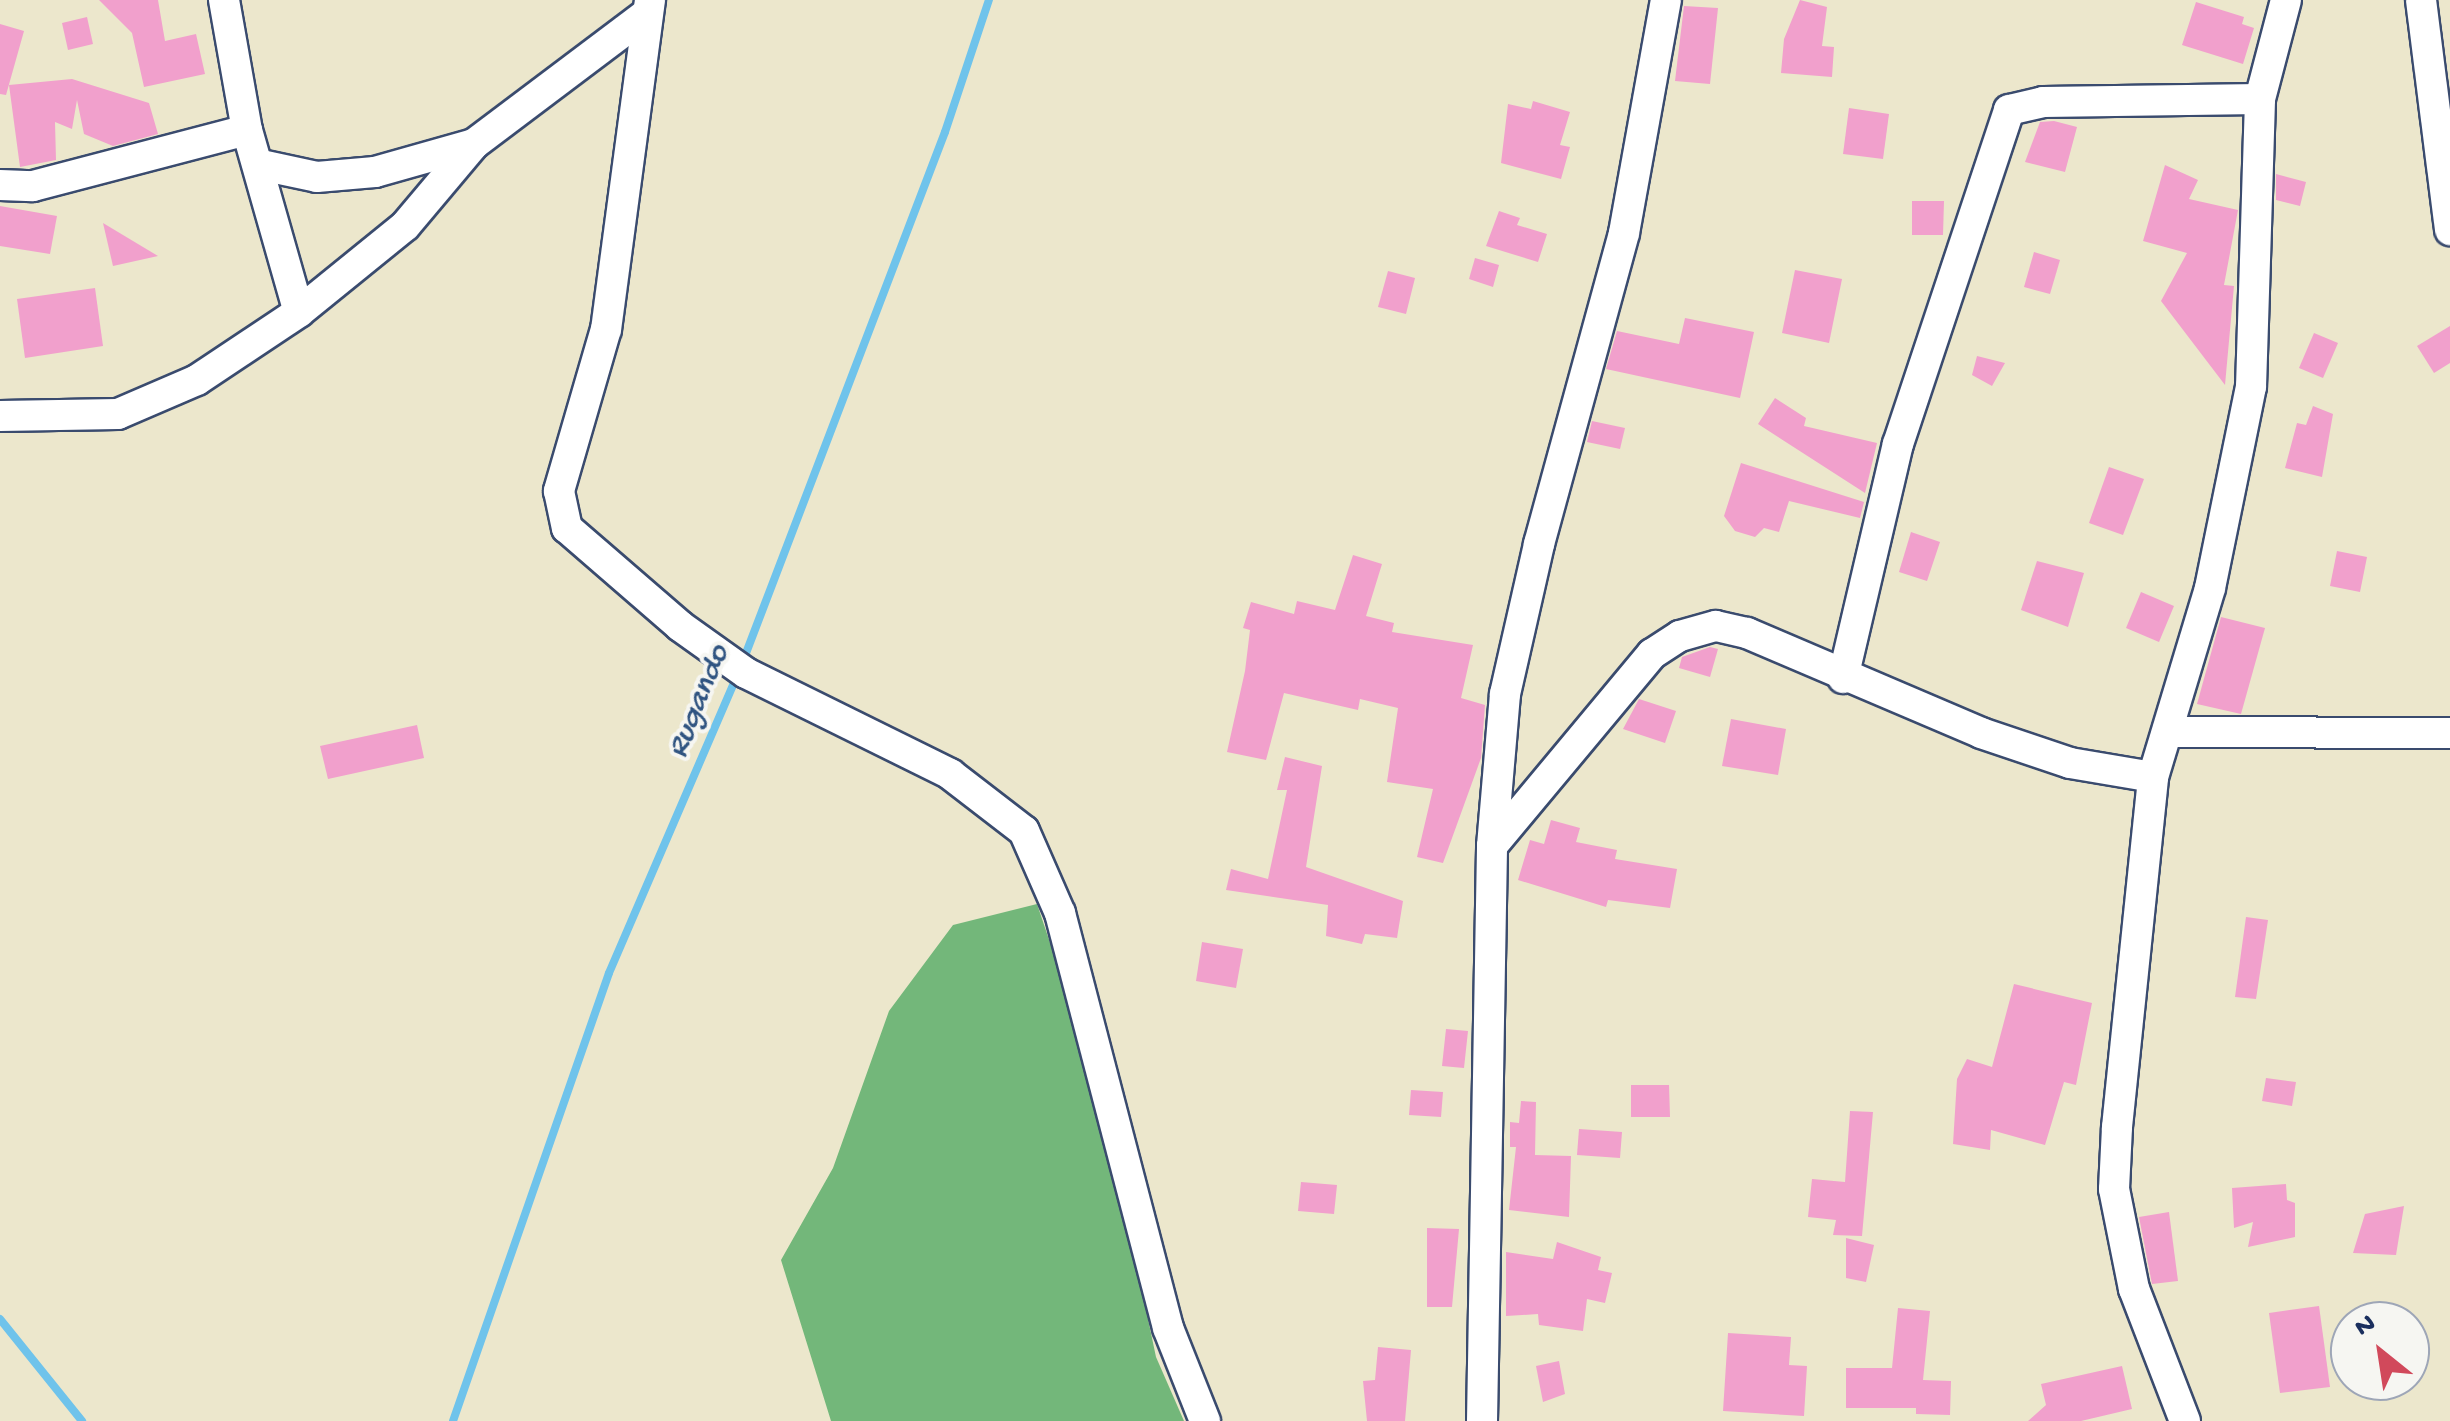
<!DOCTYPE html>
<html>
<head>
<meta charset="utf-8">
<style>
	body { margin:0 }
	#map { position:relative; width:2450px; height:1421px; overflow:hidden; background:#ece7cc; font-family:"Gochi Hand",sans-serif }
	div>[style] { position:absolute }
	[style*='--x'] { left:calc(var(--x)*1px); top:calc(var(--y)*1px); width:calc(var(--w)*1px); rotate:calc(var(--a)*1deg) }
	.forest>* { inset:0; background:#73b77a }
	.stream>* { height:8px; margin:-4px; padding:0 4px; transform-origin:4px; border-radius:4px; background:#6fc3eb }
	.building>* { inset:0; background:#f1a0cc }
	.roads { filter:drop-shadow(2px 0 #3a4b6e) drop-shadow(-2px 0 #3a4b6e) drop-shadow(0 2px #3a4b6e) drop-shadow(0 -2px #3a4b6e) }
	.street>* { height:30px; margin:-15px; padding:0 15px; transform-origin:15px; border-radius:15px; background:#fff }
	span { translate:-50% -50%; white-space:nowrap; text-align:center; line-height:1.15; -webkit-text-stroke:8px #f6f6f2; paint-order:stroke }
	.water-label { font-size:32px; color:#305481; font-style:italic }
	.north { position:absolute; left:2330px; top:1301px; width:100px; height:100px; box-sizing:border-box; background:#f6f6f2; border:2px solid #9ea6b7; border-radius:50%; rotate:330deg; font-size:28px; font-weight:700; line-height:40px; text-align:center; color:#1b2f5e }
	.north::after { content:''; display:block; margin:auto; width:35px; height:45px; background:#d1495b; clip-path:polygon(50% 0,100% 100%,50% 72%,0 100%) }
</style>
</head>
<body>
<div id="map">
	<div class="forest">
		<i style="clip-path:polygon(1037px 904px,1100px 1091px,1156px 1357px,1184px 1421px,831px 1421px,781px 1260px,833px 1168px,889px 1011px,953px 925px)"></i>
	</div>
	<div class="stream">
		<i style="--x:743;--y:661;--w:566;--a:-69.1"></i>
		<i style="--x:945;--y:132;--w:139;--a:-71.6"></i>
		<i style="--x:0;--y:1319;--w:131;--a:51.2"></i>
		<i style="--x:453;--y:1421;--w:474;--a:-70.8"></i>
		<i style="--x:609;--y:973;--w:326;--a:-66.7"></i>
	</div>
	<div class="building">
		<i style="clip-path:polygon(99px 0,158px 0,165px 41px,196px 34px,205px 74px,144px 87px,132px 33px)"></i>
		<i style="clip-path:polygon(1800px 0,1827px 7px,1822px 46px,1834px 47px,1832px 77px,1781px 73px,1784px 39px)"></i>
		<i style="clip-path:polygon(2196px 2px,2244px 17px,2242px 24px,2254px 28px,2243px 64px,2182px 45px)"></i>
		<i style="clip-path:polygon(1684px 6px,1718px 8px,1710px 84px,1675px 81px)"></i>
		<i style="clip-path:polygon(87px 17px,93px 44px,68px 50px,62px 23px)"></i>
		<i style="clip-path:polygon(0 24px,24px 31px,6px 95px,0 94px)"></i>
		<i style="clip-path:polygon(72px 79px,149px 103px,158px 134px,113px 146px,84px 134px,77px 100px,72px 129px,55px 122px,56px 160px,20px 167px,9px 85px)"></i>
		<i style="clip-path:polygon(1533px 101px,1570px 112px,1560px 145px,1570px 147px,1561px 179px,1501px 163px,1508px 104px,1531px 109px)"></i>
		<i style="clip-path:polygon(1849px 108px,1889px 114px,1883px 159px,1843px 154px)"></i>
		<i style="clip-path:polygon(2054px 121px,2077px 127px,2065px 172px,2025px 162px,2040px 122px)"></i>
		<i style="clip-path:polygon(2165px 165px,2198px 180px,2189px 199px,2238px 210px,2224px 285px,2234px 286px,2225px 385px,2161px 301px,2187px 253px,2143px 241px)"></i>
		<i style="clip-path:polygon(2276px 174px,2306px 182px,2300px 206px,2276px 200px)"></i>
		<i style="clip-path:polygon(1912px 201px,1944px 201px,1943px 235px,1912px 235px)"></i>
		<i style="clip-path:polygon(0 206px,57px 216px,50px 254px,0 246px)"></i>
		<i style="clip-path:polygon(1499px 211px,1520px 218px,1517px 225px,1547px 234px,1538px 262px,1486px 246px)"></i>
		<i style="clip-path:polygon(103px 223px,158px 256px,113px 266px)"></i>
		<i style="clip-path:polygon(2034px 252px,2060px 260px,2050px 294px,2024px 287px)"></i>
		<i style="clip-path:polygon(1475px 258px,1499px 265px,1493px 287px,1469px 279px)"></i>
		<i style="clip-path:polygon(1795px 270px,1842px 279px,1829px 343px,1782px 333px)"></i>
		<i style="clip-path:polygon(1388px 271px,1415px 278px,1406px 314px,1378px 307px)"></i>
		<i style="clip-path:polygon(95px 288px,103px 346px,25px 358px,17px 299px)"></i>
		<i style="clip-path:polygon(1685px 318px,1754px 332px,1740px 398px,1606px 369px,1617px 331px,1679px 344px)"></i>
		<i style="clip-path:polygon(2450px 326px,2450px 363px,2434px 373px,2417px 346px)"></i>
		<i style="clip-path:polygon(2314px 333px,2338px 343px,2323px 378px,2299px 368px)"></i>
		<i style="clip-path:polygon(1977px 356px,2005px 363px,1992px 386px,1972px 375px)"></i>
		<i style="clip-path:polygon(1775px 398px,1806px 418px,1804px 426px,1877px 443px,1865px 493px,1758px 424px)"></i>
		<i style="clip-path:polygon(2313px 406px,2333px 414px,2322px 477px,2285px 468px,2297px 423px,2306px 425px)"></i>
		<i style="clip-path:polygon(1592px 421px,1625px 428px,1620px 449px,1587px 442px)"></i>
		<i style="clip-path:polygon(1741px 463px,1864px 502px,1860px 518px,1789px 501px,1779px 532px,1764px 528px,1755px 537px,1735px 531px,1724px 516px)"></i>
		<i style="clip-path:polygon(2109px 467px,2144px 479px,2123px 535px,2089px 523px)"></i>
		<i style="clip-path:polygon(1911px 532px,1940px 542px,1927px 581px,1899px 572px)"></i>
		<i style="clip-path:polygon(2337px 551px,2367px 557px,2360px 592px,2330px 586px)"></i>
		<i style="clip-path:polygon(1353px 555px,1382px 564px,1366px 616px,1394px 623px,1392px 632px,1473px 645px,1461px 698px,1485px 705px,1481px 758px,1443px 863px,1417px 857px,1433px 789px,1387px 782px,1398px 708px,1360px 699px,1358px 710px,1284px 693px,1266px 760px,1227px 752px,1245px 671px,1250px 630px,1243px 628px,1251px 602px,1294px 614px,1297px 601px,1335px 610px)"></i>
		<i style="clip-path:polygon(2037px 561px,2084px 573px,2068px 627px,2021px 610px)"></i>
		<i style="clip-path:polygon(2141px 592px,2174px 606px,2159px 642px,2126px 628px)"></i>
		<i style="clip-path:polygon(2221px 617px,2265px 628px,2241px 714px,2197px 704px)"></i>
		<i style="clip-path:polygon(1710px 647px,1718px 649px,1710px 677px,1679px 668px,1682px 657px)"></i>
		<i style="clip-path:polygon(1639px 699px,1676px 711px,1665px 743px,1623px 729px)"></i>
		<i style="clip-path:polygon(1731px 719px,1786px 729px,1778px 775px,1722px 766px)"></i>
		<i style="clip-path:polygon(417px 725px,424px 758px,328px 779px,320px 746px)"></i>
		<i style="clip-path:polygon(1285px 757px,1322px 766px,1306px 867px,1403px 901px,1397px 938px,1365px 934px,1362px 944px,1326px 936px,1328px 905px,1226px 890px,1231px 869px,1268px 879px,1287px 790px,1277px 790px)"></i>
		<i style="clip-path:polygon(1551px 820px,1580px 828px,1576px 842px,1617px 850px,1615px 859px,1677px 869px,1670px 908px,1608px 900px,1606px 907px,1518px 880px,1530px 840px,1544px 844px)"></i>
		<i style="clip-path:polygon(2246px 917px,2268px 920px,2256px 999px,2235px 997px)"></i>
		<i style="clip-path:polygon(1202px 942px,1243px 949px,1236px 988px,1196px 981px)"></i>
		<i style="clip-path:polygon(2014px 984px,2092px 1003px,2076px 1085px,2064px 1082px,2045px 1145px,1991px 1130px,1990px 1150px,1953px 1144px,1957px 1079px,1967px 1059px,1992px 1067px)"></i>
		<i style="clip-path:polygon(1446px 1029px,1468px 1031px,1464px 1068px,1442px 1066px)"></i>
		<i style="clip-path:polygon(2266px 1078px,2296px 1082px,2292px 1106px,2262px 1101px)"></i>
		<i style="clip-path:polygon(1631px 1085px,1669px 1085px,1670px 1117px,1631px 1117px)"></i>
		<i style="clip-path:polygon(1411px 1090px,1443px 1092px,1441px 1117px,1409px 1115px)"></i>
		<i style="clip-path:polygon(1521px 1101px,1536px 1102px,1535px 1155px,1571px 1156px,1569px 1217px,1509px 1210px,1516px 1147px,1510px 1147px,1510px 1122px,1519px 1123px)"></i>
		<i style="clip-path:polygon(1850px 1111px,1873px 1112px,1862px 1236px,1833px 1235px,1836px 1220px,1808px 1217px,1812px 1179px,1845px 1182px)"></i>
		<i style="clip-path:polygon(1579px 1129px,1622px 1132px,1620px 1158px,1577px 1155px)"></i>
		<i style="clip-path:polygon(1301px 1182px,1337px 1185px,1334px 1214px,1298px 1211px)"></i>
		<i style="clip-path:polygon(2286px 1184px,2287px 1200px,2295px 1203px,2295px 1237px,2248px 1247px,2253px 1222px,2234px 1228px,2232px 1188px)"></i>
		<i style="clip-path:polygon(2404px 1206px,2396px 1255px,2353px 1253px,2365px 1214px)"></i>
		<i style="clip-path:polygon(2169px 1212px,2178px 1281px,2152px 1284px,2139px 1217px)"></i>
		<i style="clip-path:polygon(1427px 1228px,1459px 1229px,1452px 1307px,1427px 1307px)"></i>
		<i style="clip-path:polygon(1846px 1238px,1874px 1245px,1866px 1282px,1846px 1278px)"></i>
		<i style="clip-path:polygon(1557px 1242px,1601px 1257px,1598px 1270px,1612px 1273px,1605px 1303px,1587px 1299px,1583px 1331px,1539px 1325px,1538px 1314px,1506px 1316px,1506px 1252px,1553px 1259px)"></i>
		<i style="clip-path:polygon(2319px 1306px,2330px 1387px,2280px 1393px,2269px 1313px)"></i>
		<i style="clip-path:polygon(1898px 1308px,1930px 1311px,1923px 1380px,1951px 1381px,1950px 1415px,1916px 1414px,1916px 1408px,1846px 1408px,1846px 1368px,1892px 1368px)"></i>
		<i style="clip-path:polygon(1728px 1333px,1791px 1337px,1789px 1365px,1807px 1366px,1804px 1416px,1723px 1411px)"></i>
		<i style="clip-path:polygon(1378px 1347px,1411px 1350px,1405px 1421px,1367px 1421px,1363px 1381px,1375px 1380px)"></i>
		<i style="clip-path:polygon(1559px 1361px,1565px 1394px,1543px 1402px,1536px 1366px)"></i>
		<i style="clip-path:polygon(2122px 1366px,2132px 1409px,2081px 1421px,2028px 1421px,2046px 1405px,2041px 1384px)"></i>
	</div>
	<div class="roads">
		<div class="street">
			<i style="--x:224;--y:0;--w:132;--a:80"></i>
			<i style="--x:247;--y:130;--w:189;--a:74.1"></i>
			<i style="--x:650;--y:0;--w:332;--a:97.6"></i>
			<i style="--x:606;--y:329;--w:169;--a:106.2"></i>
			<i style="--x:559;--y:491;--w:38;--a:78"></i>
			<i style="--x:567;--y:528;--w:150;--a:40.9"></i>
			<i style="--x:680;--y:626;--w:81;--a:35.5"></i>
			<i style="--x:746;--y:673;--w:228;--a:26.3"></i>
			<i style="--x:950;--y:774;--w:93;--a:37.6"></i>
			<i style="--x:1024;--y:831;--w:90;--a:66.3"></i>
			<i style="--x:1060;--y:913;--w:429;--a:75.4"></i>
			<i style="--x:1168;--y:1328;--w:100;--a:68.3"></i>
			<i style="--x:2421;--y:0;--w:232;--a:82.8"></i>
			<i style="--x:261;--y:165;--w:57;--a:12.1"></i>
			<i style="--x:317;--y:177;--w:58;--a:-4.9"></i>
			<i style="--x:375;--y:172;--w:103;--a:-15.8"></i>
			<i style="--x:474;--y:144;--w:213;--a:-37"></i>
			<i style="--x:0;--y:185;--w:33;--a:2"></i>
			<i style="--x:33;--y:186;--w:221;--a:-14.7"></i>
			<i style="--x:0;--y:416;--w:118;--a:-1"></i>
			<i style="--x:118;--y:414;--w:86;--a:-23.3"></i>
			<i style="--x:197;--y:380;--w:123;--a:-33.7"></i>
			<i style="--x:299;--y:312;--w:136;--a:-39.1"></i>
			<i style="--x:405;--y:226;--w:107;--a:-49.9"></i>
			<i style="--x:1843;--y:678;--w:240;--a:-76.8"></i>
			<i style="--x:1898;--y:444;--w:352;--a:-71.6"></i>
			<i style="--x:2009;--y:110;--w:35;--a:-13"></i>
			<i style="--x:2043;--y:102;--w:217;--a:-0.8"></i>
			<i style="--x:2169;--y:732;--w:281;--a:0.2"></i>
			<i style="--x:1492;--y:846;--w:250;--a:-50.2"></i>
			<i style="--x:1652;--y:654;--w:33;--a:-33"></i>
			<i style="--x:1680;--y:636;--w:37;--a:-16"></i>
			<i style="--x:1716;--y:626;--w:32;--a:13"></i>
			<i style="--x:1747;--y:633;--w:254;--a:23.1"></i>
			<i style="--x:1981;--y:733;--w:94;--a:18.6"></i>
			<i style="--x:2070;--y:763;--w:84;--a:9.6"></i>
			<i style="--x:1482;--y:1421;--w:575;--a:-89"></i>
			<i style="--x:1492;--y:846;--w:153;--a:-85.1"></i>
			<i style="--x:1505;--y:694;--w:154;--a:-77.2"></i>
			<i style="--x:1539;--y:544;--w:322;--a:-74.7"></i>
			<i style="--x:1624;--y:233;--w:237;--a:-79.8"></i>
			<i style="--x:2185;--y:1421;--w:142;--a:-111.1"></i>
			<i style="--x:2134;--y:1289;--w:102;--a:-101.3"></i>
			<i style="--x:2114;--y:1189;--w:62;--a:-87.2"></i>
			<i style="--x:2117;--y:1127;--w:352;--a:-84.1"></i>
			<i style="--x:2153;--y:777;--w:197;--a:-73.2"></i>
			<i style="--x:2210;--y:588;--w:205;--a:-78.5"></i>
			<i style="--x:2251;--y:387;--w:288;--a:-88.2"></i>
			<i style="--x:2260;--y:99;--w:102;--a:-75.3"></i>
		</div>
	</div>
	<div class="water-label">
		<span style="left:700px;top:702px;rotate:-68deg">Rugando</span>
	</div>
	<div class="north">N</div>
</div>
</body>
</html>
